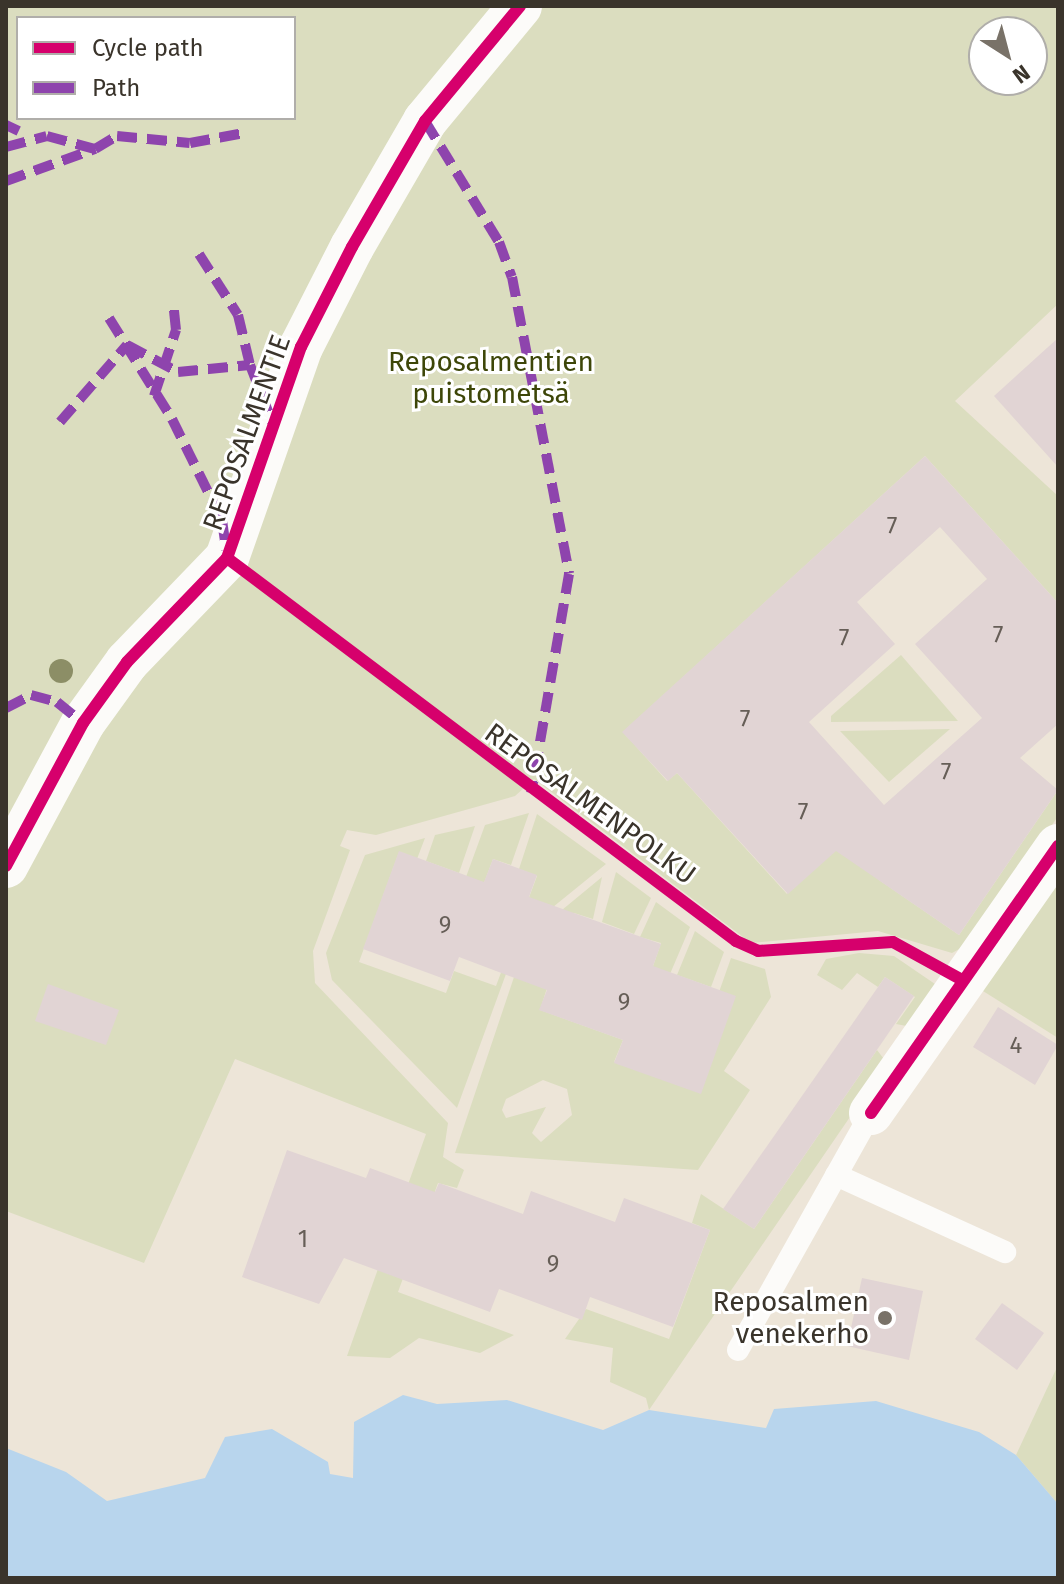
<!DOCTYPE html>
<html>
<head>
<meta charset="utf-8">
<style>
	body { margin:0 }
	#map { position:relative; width:1064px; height:1584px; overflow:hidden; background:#ede5d8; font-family:"Fira Sans",sans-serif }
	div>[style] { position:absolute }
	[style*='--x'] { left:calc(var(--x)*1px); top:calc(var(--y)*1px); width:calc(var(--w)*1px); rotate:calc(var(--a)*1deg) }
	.green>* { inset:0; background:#dbddbf }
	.water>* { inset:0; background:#b8d5ed }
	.building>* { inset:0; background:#e1d4d4 }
	.service>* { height:22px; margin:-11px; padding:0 11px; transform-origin:11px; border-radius:11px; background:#fcfbf9 }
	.minor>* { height:44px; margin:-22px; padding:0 22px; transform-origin:22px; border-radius:22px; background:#fcfbf9 }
	.quiet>* { height:10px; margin-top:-5px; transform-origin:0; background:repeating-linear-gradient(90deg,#8e44ad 0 20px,transparent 0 30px) }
	.cycleway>* { height:12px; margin:-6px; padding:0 6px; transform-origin:6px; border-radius:6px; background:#d6006c }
	.trees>* { width:24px; height:24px; margin:-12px; border-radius:50%; background:#8c8e66 }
	.dots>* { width:22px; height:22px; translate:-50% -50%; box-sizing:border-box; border:4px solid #fff; border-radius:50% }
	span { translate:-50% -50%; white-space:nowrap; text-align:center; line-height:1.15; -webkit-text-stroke:6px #fff; paint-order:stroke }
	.number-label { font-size:24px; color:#665e57 }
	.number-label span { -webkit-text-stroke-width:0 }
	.park-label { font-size:28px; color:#3d4608 }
	.street-label { font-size:28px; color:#3a342b }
	.poi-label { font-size:28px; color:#3a342b }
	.right { translate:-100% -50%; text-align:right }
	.frame { position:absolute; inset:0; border:8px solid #3a342b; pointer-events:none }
	.legend { position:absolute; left:16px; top:16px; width:280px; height:104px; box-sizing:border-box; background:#fff; border:2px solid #b0aeaa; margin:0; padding:10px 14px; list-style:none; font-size:24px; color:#3a342b }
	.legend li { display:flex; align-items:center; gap:16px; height:40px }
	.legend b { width:40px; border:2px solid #b0aeaa }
	.north { position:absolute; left:968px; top:16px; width:80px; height:80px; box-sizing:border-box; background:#fff; border:2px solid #b0aeaa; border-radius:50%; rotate:144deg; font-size:22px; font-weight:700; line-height:32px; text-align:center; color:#3a342b }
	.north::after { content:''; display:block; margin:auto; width:28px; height:36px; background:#797268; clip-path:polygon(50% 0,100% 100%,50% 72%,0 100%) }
</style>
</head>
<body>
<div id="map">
	<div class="green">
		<i style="clip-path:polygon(evenodd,6px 6px,1058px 6px,1058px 304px,955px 401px,1058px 496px,1058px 603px,925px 456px,623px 732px,667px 781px,677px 773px,787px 894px,831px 822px,879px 880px,959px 935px,1058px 790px,1058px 816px,976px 940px,952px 953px,878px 931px,751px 943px,534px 779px,515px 796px,376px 835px,347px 830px,340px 846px,350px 850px,313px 951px,315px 983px,448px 1123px,443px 1157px,464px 1170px,457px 1188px,438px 1183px,398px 1292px,514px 1335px,480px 1353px,419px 1338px,390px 1358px,347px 1356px,426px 1134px,235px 1059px,144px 1263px,6px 1211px,6px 6px,18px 18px,294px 18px,294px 118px,18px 118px,18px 18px,6px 6px,984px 32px,1032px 32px,1032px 80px,984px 80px,984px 32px)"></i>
		<i style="clip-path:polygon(901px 655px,958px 721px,831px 722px,831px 716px)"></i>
		<i style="clip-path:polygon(950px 729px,889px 782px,840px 731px)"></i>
		<i style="clip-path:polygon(529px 813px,511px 865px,493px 859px,484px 883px,466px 877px,485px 825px)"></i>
		<i style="clip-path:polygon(537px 814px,606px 864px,521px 933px,457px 1108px,332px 980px,326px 953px,365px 855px,425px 838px,417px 859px,399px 852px,359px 962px,446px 993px,454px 971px,496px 986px,537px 876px,519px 869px)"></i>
		<i style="clip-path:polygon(475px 826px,459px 873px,426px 861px,435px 835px)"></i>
		<i style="clip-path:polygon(1058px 869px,1058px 1038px,975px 986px)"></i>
		<i style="clip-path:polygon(616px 872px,651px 898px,634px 934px,602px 922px)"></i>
		<i style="clip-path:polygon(602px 877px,593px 919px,574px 913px,559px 954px,528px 938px)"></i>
		<i style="clip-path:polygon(656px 902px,690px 927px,670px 974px,652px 969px,661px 943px,640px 937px)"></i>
		<i style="clip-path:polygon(695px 931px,724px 952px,711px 987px,677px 975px)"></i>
		<i style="clip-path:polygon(859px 953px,894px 956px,935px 984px,912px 1027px,896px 1024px,915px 997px,885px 977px,878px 987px,857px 973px,842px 990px,817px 975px,826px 959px)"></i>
		<i style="clip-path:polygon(evenodd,731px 958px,765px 969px,771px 997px,724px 1071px,750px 1090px,698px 1170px,455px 1153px,514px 977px,547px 988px,540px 1010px,623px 1040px,614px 1062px,719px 992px,731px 958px,543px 1080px,567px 1089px,572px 1115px,541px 1142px,532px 1133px,546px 1107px,506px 1118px,502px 1110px,506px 1099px,543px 1080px)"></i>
		<i style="clip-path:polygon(877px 1050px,887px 1063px,649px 1410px,646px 1398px,610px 1382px,613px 1348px,565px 1339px,586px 1309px,669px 1339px,710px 1230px,692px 1223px,701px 1194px,754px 1229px)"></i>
		<i style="clip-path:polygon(1058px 1365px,1058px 1504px,1016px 1455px)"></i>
	</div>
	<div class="water">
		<i style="clip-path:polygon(403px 1395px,437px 1404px,507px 1400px,603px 1430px,649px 1410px,766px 1428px,774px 1409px,876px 1401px,979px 1432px,1016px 1455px,1058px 1504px,1058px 1578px,6px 1578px,6px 1448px,66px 1472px,107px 1501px,205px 1478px,225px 1437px,272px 1429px,328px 1462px,330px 1474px,353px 1478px,354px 1422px)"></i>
	</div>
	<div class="building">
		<i style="clip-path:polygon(1058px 338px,1058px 467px,994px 396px)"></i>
		<i style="clip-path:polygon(evenodd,925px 456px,1058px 603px,1058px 724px,1020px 758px,1058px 790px,959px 935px,836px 851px,788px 894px,677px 773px,668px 781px,622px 732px,925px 456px,940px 527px,987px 579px,915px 644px,982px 718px,884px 805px,809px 722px,895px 644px,857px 602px,940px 527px)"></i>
		<i style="clip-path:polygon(399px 851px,484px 882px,493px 859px,537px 875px,529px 897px,661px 944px,653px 966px,736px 996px,701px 1094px,614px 1063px,623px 1040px,539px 1010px,547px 990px,459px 957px,450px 981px,363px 949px)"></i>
		<i style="clip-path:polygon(885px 977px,914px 996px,754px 1229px,723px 1209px)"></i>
		<i style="clip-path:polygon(48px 984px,119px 1010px,106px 1045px,35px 1021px)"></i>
		<i style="clip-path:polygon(998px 1007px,1058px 1045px,1035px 1085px,973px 1047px)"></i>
		<i style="clip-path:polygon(287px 1150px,366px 1178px,370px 1168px,435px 1192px,439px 1183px,523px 1214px,531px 1191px,615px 1222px,624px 1198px,710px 1230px,673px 1327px,590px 1297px,582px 1320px,499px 1289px,490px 1312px,344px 1258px,319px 1304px,242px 1277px)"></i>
		<i style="clip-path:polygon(862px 1278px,923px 1291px,909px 1360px,847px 1346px)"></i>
		<i style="clip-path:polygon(1002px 1303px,1044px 1333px,1017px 1370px,975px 1339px)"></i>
	</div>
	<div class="service">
		<i style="--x:836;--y:1175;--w:186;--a:24.5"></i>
		<i style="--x:738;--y:1350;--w:272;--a:-60.7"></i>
	</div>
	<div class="minor">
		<i style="--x:6;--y:866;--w:162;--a:-61.7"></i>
		<i style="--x:83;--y:723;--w:75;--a:-54.2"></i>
		<i style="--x:127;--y:662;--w:144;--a:-46.1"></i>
		<i style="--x:227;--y:558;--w:224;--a:-70.7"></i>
		<i style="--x:301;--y:347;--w:112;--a:-63"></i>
		<i style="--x:352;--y:247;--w:146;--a:-59.9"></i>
		<i style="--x:425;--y:121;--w:149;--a:-50.4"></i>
		<i style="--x:871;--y:1113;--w:326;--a:-55"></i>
	</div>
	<div class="quiet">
		<i style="--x:425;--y:121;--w:142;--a:58.6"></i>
		<i style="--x:499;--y:242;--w:37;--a:70"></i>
		<i style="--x:512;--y:277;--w:302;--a:79.1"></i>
		<i style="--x:569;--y:574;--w:222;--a:99.8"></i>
		<i style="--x:6;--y:125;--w:14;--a:25"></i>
		<i style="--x:6;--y:147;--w:42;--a:-15"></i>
		<i style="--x:47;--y:136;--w:50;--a:15.2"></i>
		<i style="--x:95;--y:149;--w:26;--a:-31"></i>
		<i style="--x:117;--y:136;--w:73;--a:5.5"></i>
		<i style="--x:190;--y:143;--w:55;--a:-10.5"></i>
		<i style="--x:6;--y:181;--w:95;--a:-19.8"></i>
		<i style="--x:199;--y:254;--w:72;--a:57.4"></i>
		<i style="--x:238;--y:315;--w:51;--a:76.5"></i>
		<i style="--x:109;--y:318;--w:119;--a:58"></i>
		<i style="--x:172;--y:419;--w:113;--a:63.7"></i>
		<i style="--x:222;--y:520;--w:30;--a:82"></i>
		<i style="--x:154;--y:396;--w:70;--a:-71.6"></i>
		<i style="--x:176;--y:330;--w:28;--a:-96"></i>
		<i style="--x:60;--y:422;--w:102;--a:-49"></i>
		<i style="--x:127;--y:345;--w:58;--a:27.9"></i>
		<i style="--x:178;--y:372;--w:72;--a:-5.6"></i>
		<i style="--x:250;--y:365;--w:63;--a:68.7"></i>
		<i style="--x:6;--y:708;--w:28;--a:-27"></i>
		<i style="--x:31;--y:695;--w:27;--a:15"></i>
		<i style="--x:57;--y:702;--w:33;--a:39"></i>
	</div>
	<div class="cycleway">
		<i style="--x:227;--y:558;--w:637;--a:36.96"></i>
		<i style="--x:736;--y:941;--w:24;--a:24"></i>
		<i style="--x:758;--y:951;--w:135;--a:-3.8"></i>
		<i style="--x:893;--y:942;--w:79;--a:28.8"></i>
		<i style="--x:6;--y:866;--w:162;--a:-61.7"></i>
		<i style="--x:83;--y:723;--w:75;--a:-54.2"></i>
		<i style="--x:127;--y:662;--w:144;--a:-46.1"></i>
		<i style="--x:227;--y:558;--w:224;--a:-70.7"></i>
		<i style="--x:301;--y:347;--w:112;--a:-63"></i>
		<i style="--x:352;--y:247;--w:146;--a:-59.9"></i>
		<i style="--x:425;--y:121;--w:149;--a:-50.4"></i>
		<i style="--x:871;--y:1113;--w:326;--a:-55"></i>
	</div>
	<div class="trees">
		<i style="left:61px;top:671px"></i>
	</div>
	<div class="dots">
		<i style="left:885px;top:1318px;background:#797268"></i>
	</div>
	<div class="number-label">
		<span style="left:892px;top:527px">7</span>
		<span style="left:998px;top:636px">7</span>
		<span style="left:844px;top:639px">7</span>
		<span style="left:745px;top:720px">7</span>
		<span style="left:946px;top:773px">7</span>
		<span style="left:803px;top:813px">7</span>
		<span style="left:445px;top:926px">9</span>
		<span style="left:624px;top:1003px">9</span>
		<span style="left:1016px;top:1046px">4</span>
		<span style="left:303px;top:1240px">1</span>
		<span style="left:553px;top:1265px">9</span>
	</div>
	<div class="park-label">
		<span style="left:491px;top:378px">Reposalmentien<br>puistometsä</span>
	</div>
	<div class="street-label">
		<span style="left:247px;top:433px;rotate:-70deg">REPOSALMENTIE</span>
		<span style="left:590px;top:804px;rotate:36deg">REPOSALMENPOLKU</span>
	</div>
	<div class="poi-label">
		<span class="right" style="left:869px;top:1318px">Reposalmen<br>venekerho</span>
	</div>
	<div class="frame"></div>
	<ul class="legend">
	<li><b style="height:10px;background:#d6006c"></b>Cycle path</li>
	<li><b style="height:10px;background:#8e44ad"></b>Path</li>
	</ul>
	<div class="north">N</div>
</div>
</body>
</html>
